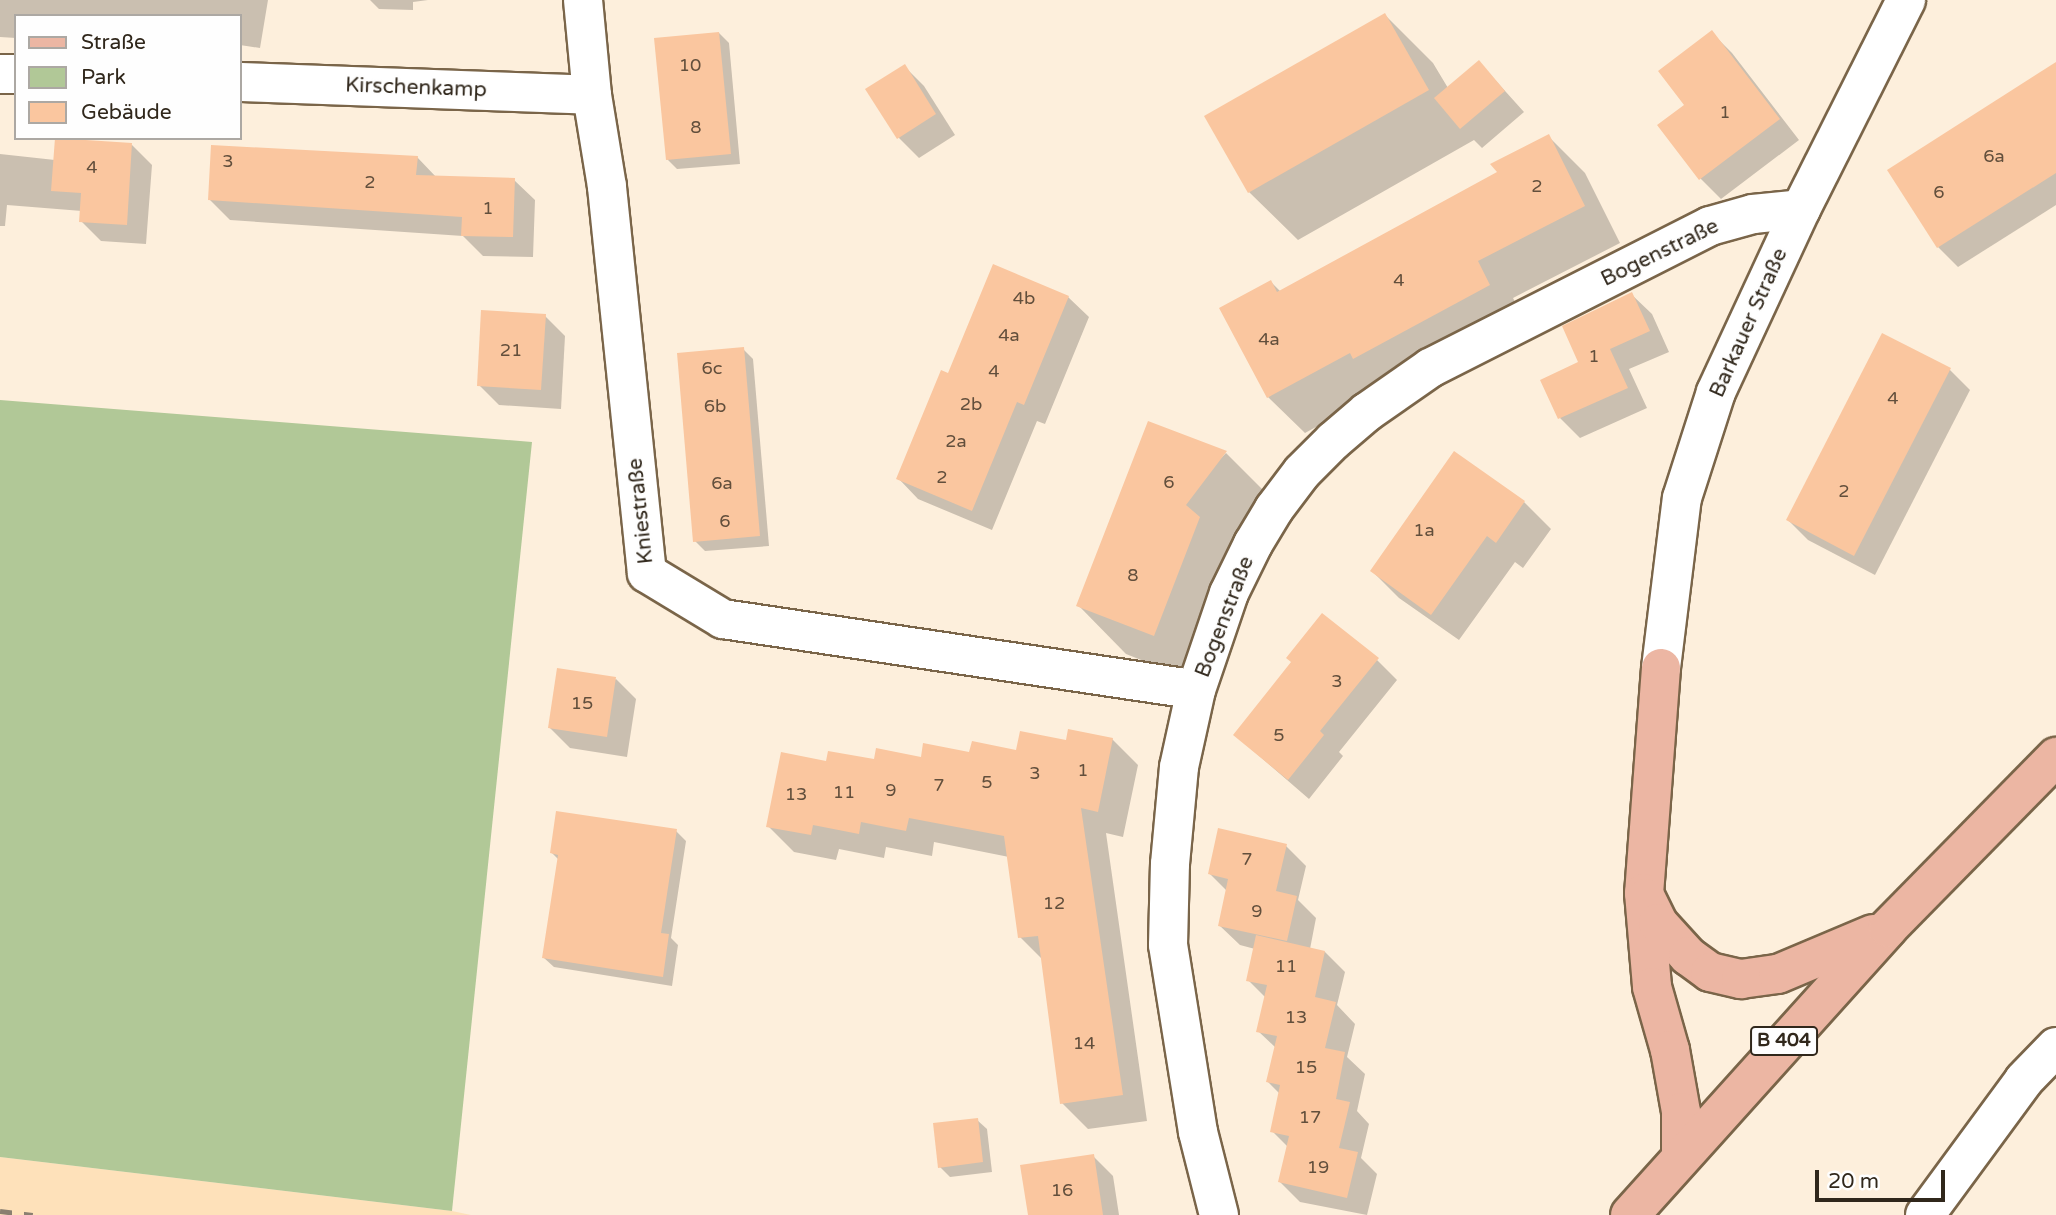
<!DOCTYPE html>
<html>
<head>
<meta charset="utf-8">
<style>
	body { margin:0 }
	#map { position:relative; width:2056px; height:1215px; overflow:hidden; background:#fdefdc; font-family:"Varela Round",sans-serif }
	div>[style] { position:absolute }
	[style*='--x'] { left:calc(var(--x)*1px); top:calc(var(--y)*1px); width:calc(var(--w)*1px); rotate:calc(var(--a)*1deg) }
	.built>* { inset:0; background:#fee1ba }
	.green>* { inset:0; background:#b1c897 }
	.shadow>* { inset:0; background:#0003 }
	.building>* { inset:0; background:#fac69f }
	.roads { filter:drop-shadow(2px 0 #7a6549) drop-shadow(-2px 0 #7a6549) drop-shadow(0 2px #7a6549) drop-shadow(0 -2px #7a6549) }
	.minor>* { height:38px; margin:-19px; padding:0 19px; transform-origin:19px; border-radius:19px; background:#fff }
	.major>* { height:38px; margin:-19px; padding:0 19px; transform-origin:19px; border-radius:19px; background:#ecb6a3 }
	.rail>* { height:5px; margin-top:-2.5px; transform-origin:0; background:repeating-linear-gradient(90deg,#8a7f70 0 12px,transparent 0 24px) }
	span { translate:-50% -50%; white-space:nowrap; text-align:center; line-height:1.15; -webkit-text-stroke:5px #fefefe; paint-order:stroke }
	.number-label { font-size:18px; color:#624f3c }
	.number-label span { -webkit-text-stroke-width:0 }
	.shield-label span { padding:2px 5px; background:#fefefe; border:2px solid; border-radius:5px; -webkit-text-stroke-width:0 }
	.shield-label { font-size:19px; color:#30271b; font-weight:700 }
	.street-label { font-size:21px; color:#30271b }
	.legend { position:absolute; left:14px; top:14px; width:228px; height:126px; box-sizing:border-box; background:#fefefe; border:2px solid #aca8a3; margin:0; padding:9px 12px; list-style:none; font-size:21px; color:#30271b }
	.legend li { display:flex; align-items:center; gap:14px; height:35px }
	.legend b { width:35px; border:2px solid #aca8a3 }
	.scale { position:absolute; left:1815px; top:1170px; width:130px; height:32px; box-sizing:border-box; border:4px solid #30271b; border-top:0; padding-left:9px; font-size:21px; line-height:24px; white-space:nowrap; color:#30271b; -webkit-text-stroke:5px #fefefe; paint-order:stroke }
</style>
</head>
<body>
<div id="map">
	<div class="built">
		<i style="clip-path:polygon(0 1157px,452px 1211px,471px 1215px,0 1215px)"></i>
	</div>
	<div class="green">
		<i style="clip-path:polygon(0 400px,532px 442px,452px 1211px,0 1157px)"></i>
	</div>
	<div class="shadow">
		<i style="clip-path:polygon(0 0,268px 0,260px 48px,240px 45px,240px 16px,16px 16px,16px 38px,0 37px)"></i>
		<i style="clip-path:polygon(370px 0,428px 0,413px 2px,413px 10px,379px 9px)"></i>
		<i style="clip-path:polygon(1385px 15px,1433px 63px,1448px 88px,1479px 62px,1524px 112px,1482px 148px,1474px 140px,1298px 240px,1249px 192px)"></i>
		<i style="clip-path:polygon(719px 33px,729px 43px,740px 164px,677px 169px,667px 159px)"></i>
		<i style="clip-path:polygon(1712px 33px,1732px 53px,1799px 140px,1721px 199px,1701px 179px,1660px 125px,1686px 105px)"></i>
		<i style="clip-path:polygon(904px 66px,924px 86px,955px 135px,919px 158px,899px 138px)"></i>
		<i style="clip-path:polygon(2056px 71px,2056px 205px,1958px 267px,1938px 247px)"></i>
		<i style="clip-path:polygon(1548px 136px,1585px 173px,1620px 243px,1513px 298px,1525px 321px,1385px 389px,1305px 433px,1268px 397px,1271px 282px,1281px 292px,1499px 172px)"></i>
		<i style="clip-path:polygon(132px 145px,152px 165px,146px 244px,101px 241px,81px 221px,82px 211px,7px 205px,5px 226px,0 226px,0 154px,55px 160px)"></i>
		<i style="clip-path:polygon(417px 157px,437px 178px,514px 180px,535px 200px,533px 257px,483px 256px,463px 236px,230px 220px,210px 200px)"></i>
		<i style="clip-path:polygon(1631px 294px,1652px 314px,1669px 352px,1629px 369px,1647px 408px,1580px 438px,1560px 418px,1580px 363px)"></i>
		<i style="clip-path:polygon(1068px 297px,1089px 317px,1045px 424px,1037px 421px,992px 530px,918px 499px,898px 478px,949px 376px)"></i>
		<i style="clip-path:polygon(545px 316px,565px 336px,561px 409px,499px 405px,479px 385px)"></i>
		<i style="clip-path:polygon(1883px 335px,1950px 370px,1970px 390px,1875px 575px,1808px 540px,1788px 520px)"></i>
		<i style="clip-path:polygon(743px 349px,753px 359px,769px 546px,705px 551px,695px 541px)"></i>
		<i style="clip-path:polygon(1226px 453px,1274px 501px,1202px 684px,1126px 654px,1078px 605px)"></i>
		<i style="clip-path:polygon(1524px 502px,1551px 529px,1523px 568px,1515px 562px,1459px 640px,1399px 598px,1372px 571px)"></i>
		<i style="clip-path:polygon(1377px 660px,1397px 680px,1339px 752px,1343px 756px,1309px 799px,1235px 735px)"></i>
		<i style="clip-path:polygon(616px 679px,636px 699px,627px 757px,570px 748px,550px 728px)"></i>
		<i style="clip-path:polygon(1112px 739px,1138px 765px,1123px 837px,1106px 833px,1147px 1121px,1088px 1129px,1062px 1103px,1043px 960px,1020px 937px,1009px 857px,934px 842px,932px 856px,886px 847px,884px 858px,839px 849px,836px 860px,794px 852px,768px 826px,828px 764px,1018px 752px,1067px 742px)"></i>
		<i style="clip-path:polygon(676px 831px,686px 841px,671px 938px,678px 945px,672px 986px,554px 967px,544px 958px,559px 860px,552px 853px)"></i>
		<i style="clip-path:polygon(1286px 846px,1306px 866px,1298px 900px,1316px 918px,1310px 949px,1325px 952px,1345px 972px,1337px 1005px,1355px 1024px,1347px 1057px,1365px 1074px,1357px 1111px,1369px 1124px,1361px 1158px,1377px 1174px,1367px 1215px,1300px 1202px,1280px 1182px,1288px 1147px,1272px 1131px,1280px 1094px,1268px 1082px,1276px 1048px,1258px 1031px,1266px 998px,1248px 980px,1255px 949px,1240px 945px,1219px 925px,1227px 891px,1209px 873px)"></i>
		<i style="clip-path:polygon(977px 1120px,987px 1129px,992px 1172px,950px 1177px,940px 1167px)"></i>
		<i style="clip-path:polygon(1093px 1156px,1113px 1176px,1119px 1215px,1029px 1215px)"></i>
	</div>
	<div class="building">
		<i style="clip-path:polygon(1385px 13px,1429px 90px,1248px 193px,1204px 116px)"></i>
		<i style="clip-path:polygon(1712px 30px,1780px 119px,1699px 180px,1657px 125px,1684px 105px,1658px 71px)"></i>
		<i style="clip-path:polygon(719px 32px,731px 154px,666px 160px,654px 38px)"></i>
		<i style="clip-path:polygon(1479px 60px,1505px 91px,1460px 129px,1434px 98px)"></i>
		<i style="clip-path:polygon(2056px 62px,2056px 173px,1937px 248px,1887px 170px)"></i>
		<i style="clip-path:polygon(905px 64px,936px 114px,897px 139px,865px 89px)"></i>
		<i style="clip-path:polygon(1549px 134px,1585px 206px,1478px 261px,1490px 285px,1353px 359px,1350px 353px,1267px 398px,1219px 308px,1271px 280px,1277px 292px,1497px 172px,1490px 164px)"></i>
		<i style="clip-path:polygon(55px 138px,132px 143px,127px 225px,79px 222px,81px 193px,51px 191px)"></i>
		<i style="clip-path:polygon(211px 145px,418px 156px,416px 175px,515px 178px,513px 237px,461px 236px,462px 217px,208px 200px)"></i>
		<i style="clip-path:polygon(993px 264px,1069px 296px,1024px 405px,1017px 402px,972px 511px,896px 479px,941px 370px,948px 373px)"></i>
		<i style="clip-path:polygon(1632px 292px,1650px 331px,1610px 349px,1628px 388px,1558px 419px,1540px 380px,1578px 362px,1562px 326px)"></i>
		<i style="clip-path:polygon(481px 310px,546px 314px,541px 390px,477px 386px)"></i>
		<i style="clip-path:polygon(1882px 333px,1951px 368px,1854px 556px,1786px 520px)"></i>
		<i style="clip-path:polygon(744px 347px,760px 536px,693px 542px,677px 353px)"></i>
		<i style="clip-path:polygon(1148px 421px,1227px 451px,1186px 505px,1200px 517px,1154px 636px,1076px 606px)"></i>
		<i style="clip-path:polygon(1454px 451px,1525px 501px,1496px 543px,1487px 536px,1431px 615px,1370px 571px)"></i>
		<i style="clip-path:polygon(1322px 613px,1379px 658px,1320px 731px,1324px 735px,1288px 780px,1233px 735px,1291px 662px,1286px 658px)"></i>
		<i style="clip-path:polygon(557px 668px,616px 677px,607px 737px,548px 728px)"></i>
		<i style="clip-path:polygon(1068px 729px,1113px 738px,1098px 812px,1081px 808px,1123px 1095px,1060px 1104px,1038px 936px,1018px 938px,1004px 836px,909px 818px,906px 831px,861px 822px,859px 834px,813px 825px,811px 835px,766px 827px,781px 752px,826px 761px,828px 751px,874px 759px,876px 748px,921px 757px,923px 743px,969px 752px,972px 741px,1016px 750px,1020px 731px,1066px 740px)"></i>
		<i style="clip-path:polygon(556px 811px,677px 829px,661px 933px,669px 934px,663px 977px,542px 958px,558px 855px,550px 853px)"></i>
		<i style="clip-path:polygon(1218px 828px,1287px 844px,1276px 891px,1297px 896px,1287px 941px,1218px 926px,1228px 879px,1208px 874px)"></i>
		<i style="clip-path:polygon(1256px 935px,1325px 951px,1315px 997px,1336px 1002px,1325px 1048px,1345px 1052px,1336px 1099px,1350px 1102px,1339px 1148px,1358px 1152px,1347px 1198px,1278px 1182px,1289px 1136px,1270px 1132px,1280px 1085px,1266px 1082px,1277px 1036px,1256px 1032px,1267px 985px,1246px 981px)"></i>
		<i style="clip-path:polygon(978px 1118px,983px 1162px,938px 1168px,933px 1123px)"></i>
		<i style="clip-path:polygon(1094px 1154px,1103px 1215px,1028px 1215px,1020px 1165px)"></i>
	</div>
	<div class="roads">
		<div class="minor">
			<i style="--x:583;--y:0;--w:95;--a:84.6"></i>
			<i style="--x:592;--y:95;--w:93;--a:80.7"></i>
			<i style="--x:607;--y:187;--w:388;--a:84.1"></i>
			<i style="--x:647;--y:573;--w:89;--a:31.2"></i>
			<i style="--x:723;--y:619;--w:478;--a:8.5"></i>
			<i style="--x:0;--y:74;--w:16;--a:0"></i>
			<i style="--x:240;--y:82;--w:352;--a:2.1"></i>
			<i style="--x:1661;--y:668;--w:171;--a:-83"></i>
			<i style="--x:1682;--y:498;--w:111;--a:-72.2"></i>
			<i style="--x:1716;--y:392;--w:202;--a:-65.1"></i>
			<i style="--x:1801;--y:209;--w:234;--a:-63.3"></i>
			<i style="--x:1219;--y:1215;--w:86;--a:-104.2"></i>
			<i style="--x:1198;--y:1132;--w:189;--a:-99.1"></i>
			<i style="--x:1168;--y:945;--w:81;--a:-88.6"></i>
			<i style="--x:1170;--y:864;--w:97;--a:-84.7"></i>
			<i style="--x:1179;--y:767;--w:79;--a:-77.6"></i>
			<i style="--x:1196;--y:690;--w:102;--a:-71.2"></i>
			<i style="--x:1229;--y:593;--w:55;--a:-63.9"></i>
			<i style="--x:1253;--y:544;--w:41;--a:-59"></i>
			<i style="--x:1274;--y:509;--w:46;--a:-52.9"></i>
			<i style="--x:1302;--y:472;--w:44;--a:-45"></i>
			<i style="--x:1333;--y:441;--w:45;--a:-40.5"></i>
			<i style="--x:1367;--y:412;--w:77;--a:-34.9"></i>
			<i style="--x:1430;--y:368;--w:314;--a:-26.9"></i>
			<i style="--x:1710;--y:226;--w:45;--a:-15.6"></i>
			<i style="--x:1753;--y:214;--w:48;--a:-5.9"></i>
			<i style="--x:1925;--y:1215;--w:167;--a:-53.7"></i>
			<i style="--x:2024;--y:1080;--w:46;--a:-45.9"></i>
		</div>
		<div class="major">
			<i style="--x:1661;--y:668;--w:226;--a:94.3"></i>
			<i style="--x:1644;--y:893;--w:94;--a:85.1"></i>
			<i style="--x:1652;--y:987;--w:66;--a:74.1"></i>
			<i style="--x:1670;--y:1050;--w:63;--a:79.9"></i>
			<i style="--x:1681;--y:1112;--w:43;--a:90"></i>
			<i style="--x:1646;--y:898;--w:28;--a:64"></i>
			<i style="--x:1658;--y:923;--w:45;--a:47.7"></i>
			<i style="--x:1688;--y:956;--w:27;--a:36"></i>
			<i style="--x:1710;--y:972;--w:32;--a:13"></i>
			<i style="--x:1741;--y:979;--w:37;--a:-8"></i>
			<i style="--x:1778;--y:974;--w:103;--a:-22.8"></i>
			<i style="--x:1630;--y:1215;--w:386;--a:-48"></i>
			<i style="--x:1888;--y:928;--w:240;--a:-45.5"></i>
		</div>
	</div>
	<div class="rail">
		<i style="--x:0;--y:1211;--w:33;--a:7"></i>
	</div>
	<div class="number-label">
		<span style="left:690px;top:65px">10</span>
		<span style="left:1725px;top:112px">1</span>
		<span style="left:696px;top:127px">8</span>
		<span style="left:1994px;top:156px">6a</span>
		<span style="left:228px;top:161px">3</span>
		<span style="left:92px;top:167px">4</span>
		<span style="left:370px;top:182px">2</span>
		<span style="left:1537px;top:186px">2</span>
		<span style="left:1939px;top:192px">6</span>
		<span style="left:488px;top:208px">1</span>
		<span style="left:1399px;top:280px">4</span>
		<span style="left:1024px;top:298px">4b</span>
		<span style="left:1009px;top:335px">4a</span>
		<span style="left:1269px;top:339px">4a</span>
		<span style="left:511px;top:350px">21</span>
		<span style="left:1594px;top:356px">1</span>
		<span style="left:712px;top:368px">6c</span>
		<span style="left:994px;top:371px">4</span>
		<span style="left:1893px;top:398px">4</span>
		<span style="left:971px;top:404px">2b</span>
		<span style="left:715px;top:406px">6b</span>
		<span style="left:956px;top:441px">2a</span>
		<span style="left:942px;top:477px">2</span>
		<span style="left:1169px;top:482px">6</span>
		<span style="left:722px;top:483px">6a</span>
		<span style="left:1844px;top:491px">2</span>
		<span style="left:725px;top:521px">6</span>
		<span style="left:1424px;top:530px">1a</span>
		<span style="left:1133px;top:575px">8</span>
		<span style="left:1337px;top:681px">3</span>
		<span style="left:582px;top:703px">15</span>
		<span style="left:1279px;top:735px">5</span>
		<span style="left:1083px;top:770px">1</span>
		<span style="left:1035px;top:773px">3</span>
		<span style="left:987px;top:782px">5</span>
		<span style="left:939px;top:785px">7</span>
		<span style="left:891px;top:790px">9</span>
		<span style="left:844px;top:792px">11</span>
		<span style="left:796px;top:794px">13</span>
		<span style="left:1247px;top:859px">7</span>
		<span style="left:1054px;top:903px">12</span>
		<span style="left:1257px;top:911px">9</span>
		<span style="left:1286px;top:966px">11</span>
		<span style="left:1296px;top:1017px">13</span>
		<span style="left:1084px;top:1043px">14</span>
		<span style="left:1306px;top:1067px">15</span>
		<span style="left:1310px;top:1117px">17</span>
		<span style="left:1318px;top:1167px">19</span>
		<span style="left:1062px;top:1190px">16</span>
	</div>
	<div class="shield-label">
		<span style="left:1784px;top:1041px">B 404</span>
	</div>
	<div class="street-label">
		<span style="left:416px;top:88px;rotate:2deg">Kirschenkamp</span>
		<span style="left:1660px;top:253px;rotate:-26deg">Bogenstraße</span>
		<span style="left:1749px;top:323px;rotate:-66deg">Barkauer Straße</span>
		<span style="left:641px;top:511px;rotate:-96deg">Kniestraße</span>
		<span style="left:1225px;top:617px;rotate:-69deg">Bogenstraße</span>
	</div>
	<ul class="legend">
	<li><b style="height:9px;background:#ecb6a3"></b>Straße</li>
	<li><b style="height:19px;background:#b1c897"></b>Park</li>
	<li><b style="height:19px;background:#fac69f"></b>Gebäude</li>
	</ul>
	<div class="scale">20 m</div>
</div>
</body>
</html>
